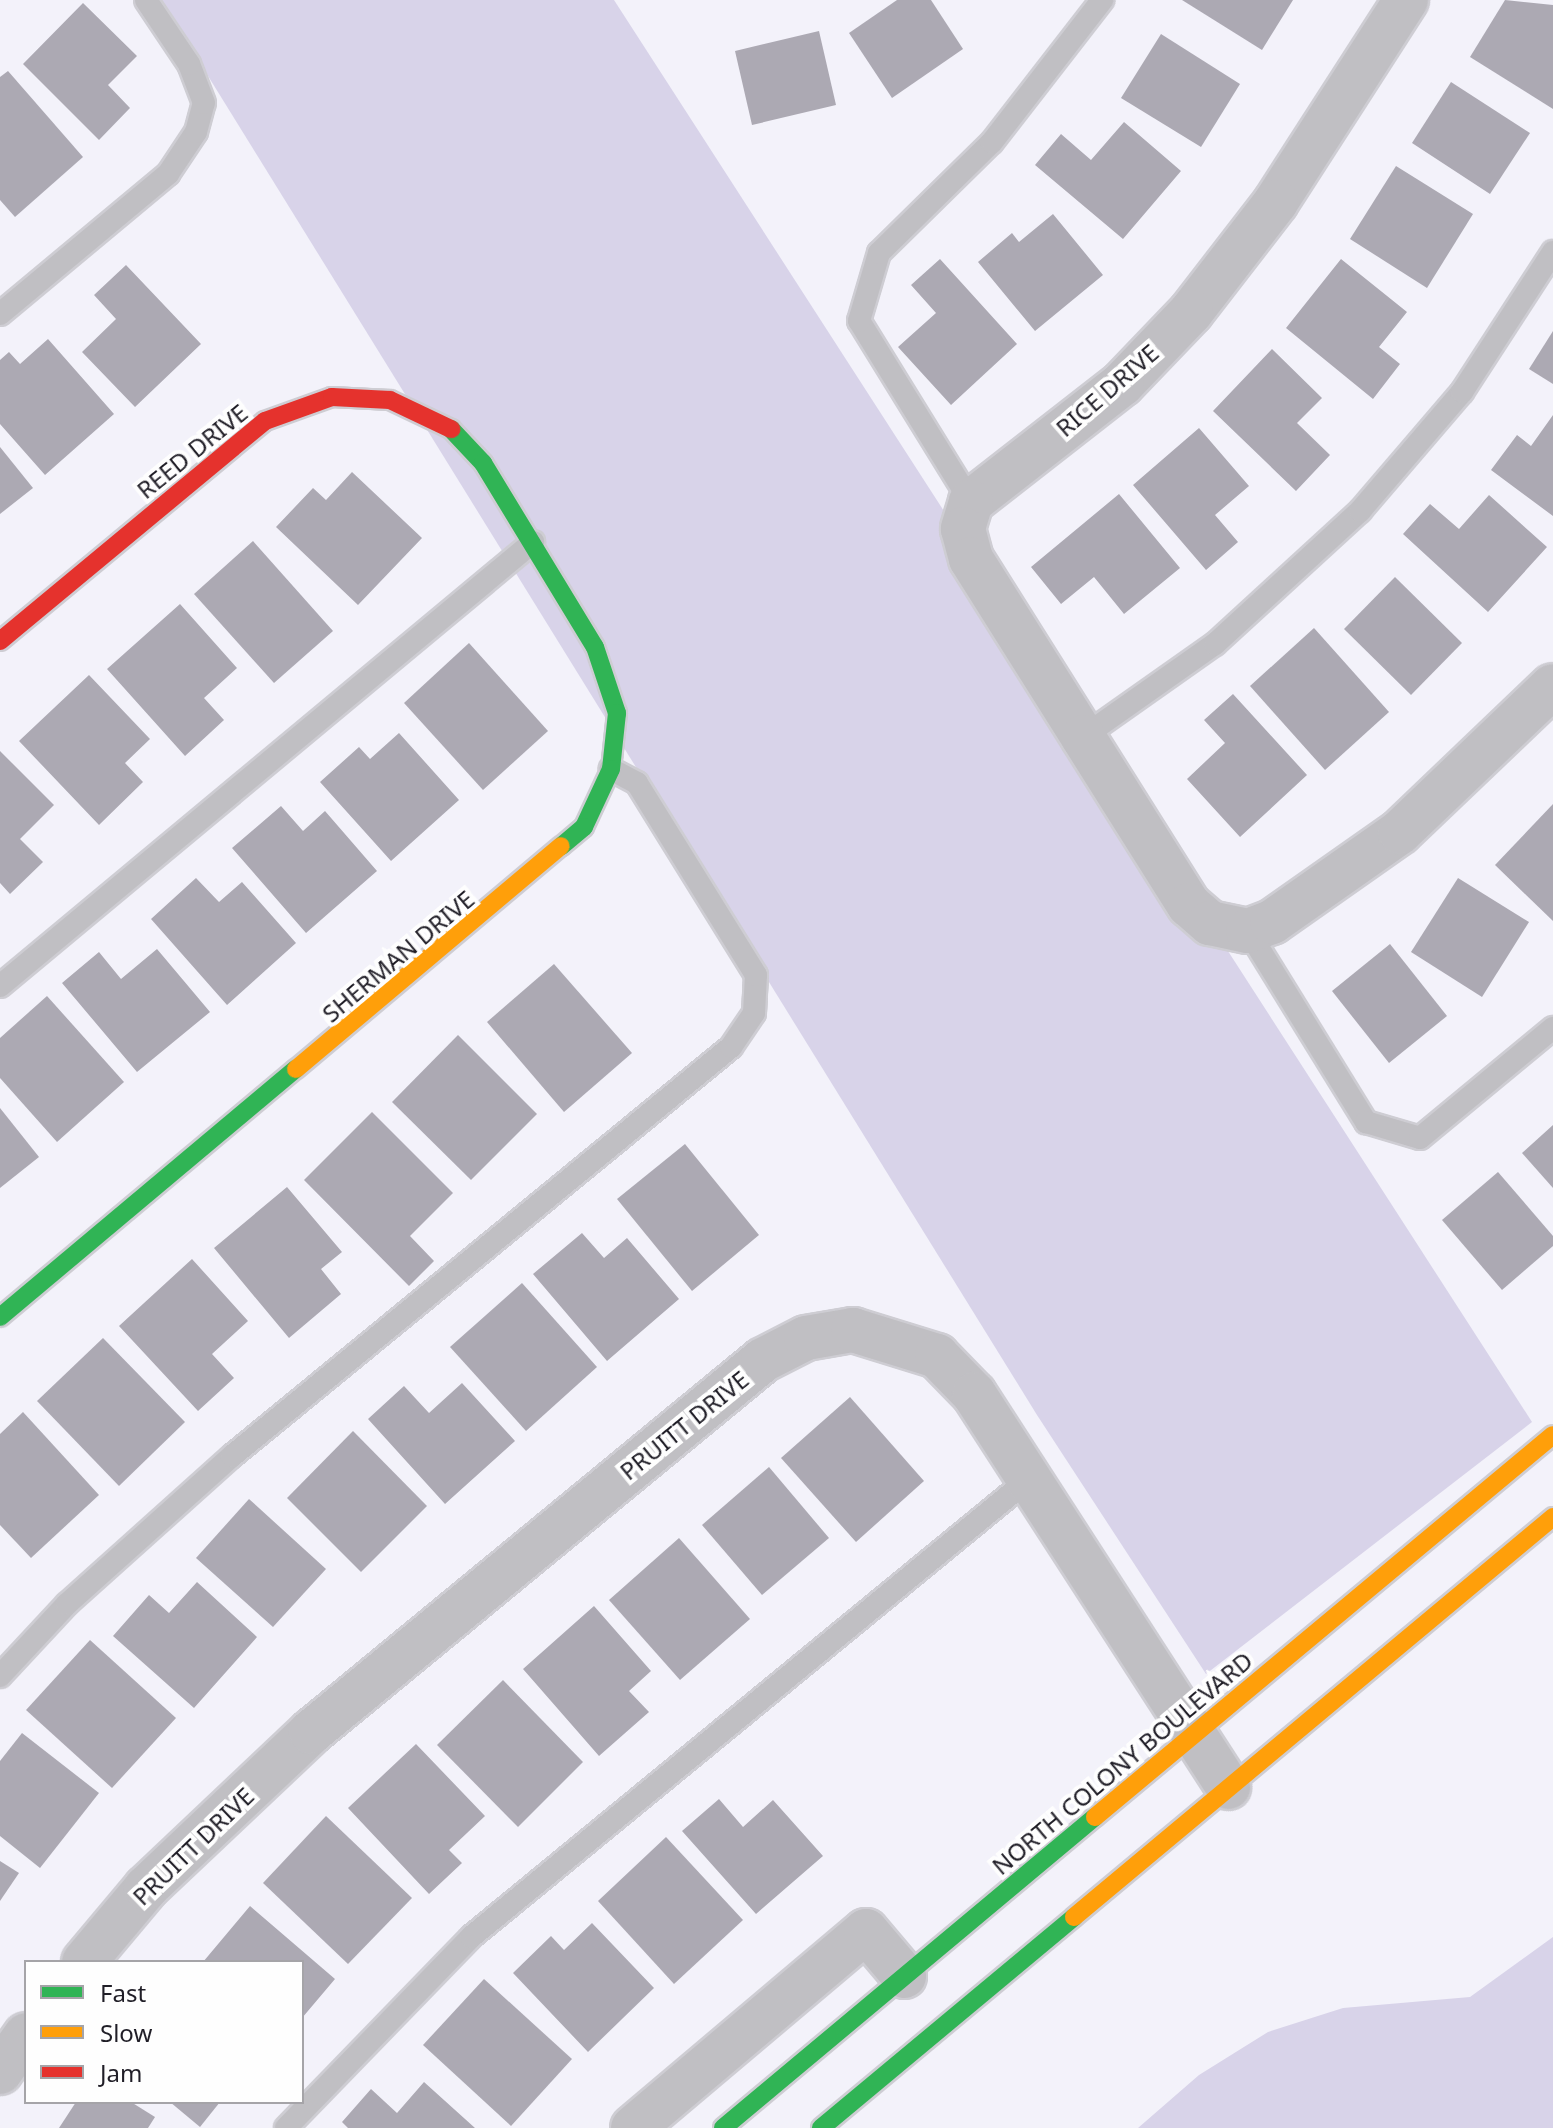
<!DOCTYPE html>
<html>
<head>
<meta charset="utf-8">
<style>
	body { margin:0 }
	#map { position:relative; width:1553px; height:2128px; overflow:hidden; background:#f3f2fa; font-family:"Noto Sans",sans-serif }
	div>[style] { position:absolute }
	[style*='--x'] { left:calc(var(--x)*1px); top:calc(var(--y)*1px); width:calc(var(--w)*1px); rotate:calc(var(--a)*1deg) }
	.green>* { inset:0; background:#d8d3e9 }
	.building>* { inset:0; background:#aca9b3 }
	.roads { filter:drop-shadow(2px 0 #cecdd3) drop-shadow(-2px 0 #cecdd3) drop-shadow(0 2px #cecdd3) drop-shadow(0 -2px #cecdd3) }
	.lane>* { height:22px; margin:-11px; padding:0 11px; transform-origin:11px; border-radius:11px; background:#c0bfc3 }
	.street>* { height:44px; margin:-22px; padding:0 22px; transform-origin:22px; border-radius:22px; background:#c0bfc3 }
	.fast>* { height:18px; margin:-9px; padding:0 9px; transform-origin:9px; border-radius:9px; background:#30b455 }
	.slow>* { height:18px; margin:-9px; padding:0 9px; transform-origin:9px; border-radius:9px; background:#ff9f0a }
	.jam>* { height:18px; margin:-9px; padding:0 9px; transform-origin:9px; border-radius:9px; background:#e5322d }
	span { translate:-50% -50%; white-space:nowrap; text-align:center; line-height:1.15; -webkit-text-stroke:8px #fefefe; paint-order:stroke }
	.street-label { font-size:24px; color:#201e27 }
	.legend { position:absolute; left:24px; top:1960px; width:280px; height:144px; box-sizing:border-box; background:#fefefe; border:2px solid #a5a4a8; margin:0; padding:10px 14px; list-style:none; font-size:24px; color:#201e27 }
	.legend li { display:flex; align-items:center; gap:16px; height:40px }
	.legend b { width:40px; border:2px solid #a5a4a8 }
</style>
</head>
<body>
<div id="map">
	<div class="green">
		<i style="clip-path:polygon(161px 0,614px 0,1532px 1422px,1206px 1674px,1037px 1415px)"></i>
		<i style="clip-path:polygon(1553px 1937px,1553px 2128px,1138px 2128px,1199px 2075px,1268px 2032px,1343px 2008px,1470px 1997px)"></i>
	</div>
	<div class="building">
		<i style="clip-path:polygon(897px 0,931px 0,963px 49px,892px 98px,849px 33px)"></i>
		<i style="clip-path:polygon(1182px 0,1293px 0,1262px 50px)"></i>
		<i style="clip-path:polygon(1505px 0,1553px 5px,1553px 109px,1470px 57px)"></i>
		<i style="clip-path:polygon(83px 3px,137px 56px,108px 85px,130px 108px,99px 140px,23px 64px)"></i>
		<i style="clip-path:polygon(819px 31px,836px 105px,752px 125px,735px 51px)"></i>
		<i style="clip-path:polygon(1161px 34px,1240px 84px,1201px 147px,1121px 98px)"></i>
		<i style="clip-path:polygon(8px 71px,83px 157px,15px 217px,0 200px,0 77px)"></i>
		<i style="clip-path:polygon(1451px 82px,1530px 133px,1490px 194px,1412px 143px)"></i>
		<i style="clip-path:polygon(1124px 122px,1181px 171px,1123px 239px,1035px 165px,1061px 134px,1091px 160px)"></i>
		<i style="clip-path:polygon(1396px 166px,1473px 214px,1427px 288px,1350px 239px)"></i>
		<i style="clip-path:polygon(1053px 214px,1103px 275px,1035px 331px,978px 262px,1012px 233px,1019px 242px)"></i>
		<i style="clip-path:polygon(940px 259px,1017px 344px,951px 405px,898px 347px,936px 313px,911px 285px)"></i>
		<i style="clip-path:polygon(1341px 259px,1407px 312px,1379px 347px,1400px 364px,1373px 399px,1286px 328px)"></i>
		<i style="clip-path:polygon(126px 265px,201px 344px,135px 407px,82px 352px,116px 319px,94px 295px)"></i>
		<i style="clip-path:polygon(1553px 331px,1553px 384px,1529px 369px)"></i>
		<i style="clip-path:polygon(48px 339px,114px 414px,45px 475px,0 424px,0 360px,9px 352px,20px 364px)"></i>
		<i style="clip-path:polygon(1272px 349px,1322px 398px,1297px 423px,1330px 455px,1296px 491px,1213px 411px)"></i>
		<i style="clip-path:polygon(1553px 415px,1553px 516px,1491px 470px,1517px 435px,1531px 446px)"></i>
		<i style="clip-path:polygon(1199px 428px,1249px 486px,1215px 515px,1238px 542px,1206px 570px,1133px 485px)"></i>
		<i style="clip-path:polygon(0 447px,33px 488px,0 514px)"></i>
		<i style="clip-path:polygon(352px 472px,422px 538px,358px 605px,276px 527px,313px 488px,326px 500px)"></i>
		<i style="clip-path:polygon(1119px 494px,1180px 568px,1124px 614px,1094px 577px,1061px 604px,1031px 567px)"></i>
		<i style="clip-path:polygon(1489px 495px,1547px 547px,1488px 612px,1403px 534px,1430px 504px,1459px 529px)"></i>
		<i style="clip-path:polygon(253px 541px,333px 631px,274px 683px,194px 594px)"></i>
		<i style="clip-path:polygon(1395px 577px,1462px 643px,1411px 695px,1344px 629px)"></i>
		<i style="clip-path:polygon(180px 604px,237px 668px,204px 698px,224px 720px,185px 756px,107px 669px)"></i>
		<i style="clip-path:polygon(1314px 628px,1389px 712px,1325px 770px,1250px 686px)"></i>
		<i style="clip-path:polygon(469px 643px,548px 731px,483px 790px,404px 703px)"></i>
		<i style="clip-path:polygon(89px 675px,150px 739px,125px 763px,143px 782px,99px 825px,19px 741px)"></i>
		<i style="clip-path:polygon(1233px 694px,1307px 775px,1240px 837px,1187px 779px,1225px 743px,1204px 720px)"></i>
		<i style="clip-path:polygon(399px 733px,459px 800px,391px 861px,320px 782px,359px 747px,370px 759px)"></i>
		<i style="clip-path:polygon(0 751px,54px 805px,20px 839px,43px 862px,10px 894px,0 883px)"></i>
		<i style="clip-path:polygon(1553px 804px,1553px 921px,1495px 865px)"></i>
		<i style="clip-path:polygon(281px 806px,303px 831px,325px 811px,377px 871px,306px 933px,232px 848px)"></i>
		<i style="clip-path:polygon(196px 878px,219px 902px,242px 882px,296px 943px,227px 1005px,151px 919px)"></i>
		<i style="clip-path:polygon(1458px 878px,1529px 922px,1482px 997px,1411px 952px)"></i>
		<i style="clip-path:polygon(1390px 944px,1447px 1016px,1389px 1063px,1332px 991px)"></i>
		<i style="clip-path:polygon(157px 949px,210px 1012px,137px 1072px,62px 983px,99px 952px,121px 979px)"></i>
		<i style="clip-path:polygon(554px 964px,632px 1053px,564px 1112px,487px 1022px)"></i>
		<i style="clip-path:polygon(47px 996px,124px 1082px,57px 1142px,0 1078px,0 1038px)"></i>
		<i style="clip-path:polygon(458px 1035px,537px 1114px,471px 1180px,392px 1102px)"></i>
		<i style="clip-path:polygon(0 1108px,39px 1157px,0 1188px)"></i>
		<i style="clip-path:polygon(372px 1112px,453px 1193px,410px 1236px,434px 1261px,409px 1286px,304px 1180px)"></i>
		<i style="clip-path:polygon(1553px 1125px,1553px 1188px,1522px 1153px)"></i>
		<i style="clip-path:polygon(685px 1144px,759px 1235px,692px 1291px,617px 1199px)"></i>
		<i style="clip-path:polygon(1498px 1172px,1553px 1236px,1553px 1246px,1502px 1290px,1442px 1220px)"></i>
		<i style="clip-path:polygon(287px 1187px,342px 1252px,321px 1269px,341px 1294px,289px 1338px,214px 1248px)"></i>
		<i style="clip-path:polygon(582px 1233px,604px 1258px,627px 1238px,679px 1299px,607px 1361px,533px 1274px)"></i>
		<i style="clip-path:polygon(192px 1259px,248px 1321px,212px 1354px,234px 1378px,198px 1411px,119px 1326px)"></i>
		<i style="clip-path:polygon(522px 1283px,597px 1367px,526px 1431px,450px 1347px)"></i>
		<i style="clip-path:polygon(103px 1338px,185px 1422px,119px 1486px,37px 1401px)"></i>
		<i style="clip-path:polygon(462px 1383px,515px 1441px,445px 1504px,368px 1419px,404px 1386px,429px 1413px)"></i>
		<i style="clip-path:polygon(850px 1397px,924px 1481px,856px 1542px,781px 1458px)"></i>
		<i style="clip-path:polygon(23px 1412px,99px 1495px,31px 1558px,0 1525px,0 1434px)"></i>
		<i style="clip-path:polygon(353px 1431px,427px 1506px,361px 1572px,287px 1498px)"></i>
		<i style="clip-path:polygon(769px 1467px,829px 1538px,762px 1595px,702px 1525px)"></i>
		<i style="clip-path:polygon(249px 1499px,326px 1569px,273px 1627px,196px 1558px)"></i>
		<i style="clip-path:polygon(679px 1538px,750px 1619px,680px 1680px,609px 1600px)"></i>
		<i style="clip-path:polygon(197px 1582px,257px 1637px,194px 1708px,113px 1636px,149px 1595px,169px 1613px)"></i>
		<i style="clip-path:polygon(594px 1606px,651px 1671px,629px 1691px,649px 1712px,599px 1756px,523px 1669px)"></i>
		<i style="clip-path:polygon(90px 1640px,176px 1718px,112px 1788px,26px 1710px)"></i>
		<i style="clip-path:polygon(503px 1680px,583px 1762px,518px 1827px,437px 1745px)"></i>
		<i style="clip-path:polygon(22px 1733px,99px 1793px,40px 1868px,0 1836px,0 1761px)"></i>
		<i style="clip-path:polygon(416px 1744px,485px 1816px,449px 1850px,462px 1863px,429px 1894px,348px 1808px)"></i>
		<i style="clip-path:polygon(719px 1799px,743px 1827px,773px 1800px,823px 1856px,756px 1914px,682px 1831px)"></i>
		<i style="clip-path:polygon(326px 1816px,412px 1898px,348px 1964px,263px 1883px)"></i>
		<i style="clip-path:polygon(666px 1837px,743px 1920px,674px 1984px,598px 1901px)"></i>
		<i style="clip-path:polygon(0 1861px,19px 1873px,0 1901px)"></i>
		<i style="clip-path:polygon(250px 1906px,335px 1979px,302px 2018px,302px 1962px,203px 1962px)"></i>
		<i style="clip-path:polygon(592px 1923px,654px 1988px,588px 2052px,513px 1973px,551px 1936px,564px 1950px)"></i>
		<i style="clip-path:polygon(484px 1979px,572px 2059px,511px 2126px,423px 2045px)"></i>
		<i style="clip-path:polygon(424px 2082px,475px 2128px,348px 2128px,342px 2122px,371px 2089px,397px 2113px)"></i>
		<i style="clip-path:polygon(76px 2102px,131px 2102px,155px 2117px,148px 2128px,59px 2128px)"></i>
		<i style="clip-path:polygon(170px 2102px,220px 2102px,200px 2127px)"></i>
	</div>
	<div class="roads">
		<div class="lane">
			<i style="--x:0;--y:314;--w:219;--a:-39.8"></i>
			<i style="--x:168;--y:174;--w:50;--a:-56.3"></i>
			<i style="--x:196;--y:132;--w:30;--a:-75"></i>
			<i style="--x:204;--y:103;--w:42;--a:-111"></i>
			<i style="--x:189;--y:64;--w:77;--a:-123.9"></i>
			<i style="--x:971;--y:502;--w:213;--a:-121.7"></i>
			<i style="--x:859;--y:321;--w:71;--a:-73.6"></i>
			<i style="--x:879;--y:253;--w:158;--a:-44.5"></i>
			<i style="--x:992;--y:142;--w:180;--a:-52.2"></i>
			<i style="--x:1083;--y:737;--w:161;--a:-35.2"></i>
			<i style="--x:1215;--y:644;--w:197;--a:-42.5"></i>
			<i style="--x:1360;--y:511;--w:157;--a:-49.4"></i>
			<i style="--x:1462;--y:392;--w:167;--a:-57"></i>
			<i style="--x:1248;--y:931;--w:225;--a:58.3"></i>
			<i style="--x:1366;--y:1122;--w:56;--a:16.5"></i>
			<i style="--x:1420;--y:1138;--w:173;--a:-39.6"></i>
			<i style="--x:0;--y:986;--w:694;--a:-39.79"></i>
			<i style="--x:0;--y:1676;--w:98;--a:-47.1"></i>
			<i style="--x:67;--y:1604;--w:222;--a:-41.9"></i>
			<i style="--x:232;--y:1456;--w:645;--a:-39.34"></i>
			<i style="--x:731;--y:1047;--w:41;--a:-55.9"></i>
			<i style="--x:754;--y:1013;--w:38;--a:-87"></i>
			<i style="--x:756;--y:975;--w:226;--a:-121.8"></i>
			<i style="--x:637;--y:783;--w:30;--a:-152"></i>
			<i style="--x:286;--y:2128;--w:266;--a:-45.9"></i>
			<i style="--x:471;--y:1937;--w:720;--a:-39.37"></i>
		</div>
		<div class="street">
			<i style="--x:1406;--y:0;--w:240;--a:122.8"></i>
			<i style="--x:1276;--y:202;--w:139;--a:127.7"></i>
			<i style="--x:1191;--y:312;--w:100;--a:133.8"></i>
			<i style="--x:1122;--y:384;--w:192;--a:142"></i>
			<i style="--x:971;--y:502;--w:28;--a:107"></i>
			<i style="--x:963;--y:529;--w:31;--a:75"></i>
			<i style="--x:971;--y:559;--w:210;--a:57.8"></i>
			<i style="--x:1083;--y:737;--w:199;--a:57.8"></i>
			<i style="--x:1189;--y:905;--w:28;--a:41"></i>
			<i style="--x:1210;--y:923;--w:39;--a:12"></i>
			<i style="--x:1248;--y:931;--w:26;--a:-21"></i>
			<i style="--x:1272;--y:922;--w:156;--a:-35.1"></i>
			<i style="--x:1400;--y:832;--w:211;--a:-43.7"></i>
			<i style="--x:84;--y:1962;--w:97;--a:-50"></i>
			<i style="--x:146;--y:1888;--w:227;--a:-43.4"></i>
			<i style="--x:311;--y:1732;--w:585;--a:-39.45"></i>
			<i style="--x:763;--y:1360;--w:48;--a:-27.1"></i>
			<i style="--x:806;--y:1338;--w:48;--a:-9.7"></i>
			<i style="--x:853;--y:1330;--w:88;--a:17.2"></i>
			<i style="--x:937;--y:1356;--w:53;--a:45.8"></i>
			<i style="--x:974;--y:1394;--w:468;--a:57.1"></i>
			<i style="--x:0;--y:2072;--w:45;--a:-54.9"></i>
			<i style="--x:633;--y:2128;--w:305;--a:-40.2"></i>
			<i style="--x:866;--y:1931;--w:59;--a:49.8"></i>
		</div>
		<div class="fast">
			<i style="--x:451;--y:429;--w:47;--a:46.7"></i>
			<i style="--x:483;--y:463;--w:215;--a:58.7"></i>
			<i style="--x:595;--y:647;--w:70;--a:71.6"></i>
			<i style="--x:617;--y:713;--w:56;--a:96.1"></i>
			<i style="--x:611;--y:769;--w:64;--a:115"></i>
			<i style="--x:584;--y:827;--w:30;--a:140"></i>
			<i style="--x:0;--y:1317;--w:386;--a:-40"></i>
			<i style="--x:723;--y:2128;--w:485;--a:-39.9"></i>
			<i style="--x:821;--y:2128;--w:329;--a:-39.8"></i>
		</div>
		<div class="slow">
			<i style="--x:296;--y:1069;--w:346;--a:-40.1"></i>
			<i style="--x:1095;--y:1817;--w:596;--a:-39.83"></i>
			<i style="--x:1074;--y:1917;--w:624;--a:-39.86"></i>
		</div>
		<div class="jam">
			<i style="--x:0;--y:641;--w:344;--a:-39.7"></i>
			<i style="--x:265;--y:421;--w:71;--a:-19.7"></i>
			<i style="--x:332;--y:397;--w:58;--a:3"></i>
			<i style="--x:390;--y:400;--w:68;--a:25.4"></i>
		</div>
	</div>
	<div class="street-label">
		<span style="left:1107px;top:390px;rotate:-41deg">RICE DRIVE</span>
		<span style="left:192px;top:451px;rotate:-39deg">REED DRIVE</span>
		<span style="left:398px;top:956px;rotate:-40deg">SHERMAN DRIVE</span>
		<span style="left:684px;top:1425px;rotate:-39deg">PRUITT DRIVE</span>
		<span style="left:1122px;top:1763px;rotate:-40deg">NORTH COLONY BOULEVARD</span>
		<span style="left:193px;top:1846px;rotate:-44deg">PRUITT DRIVE</span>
	</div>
	<ul class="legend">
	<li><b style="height:10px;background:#30b455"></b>Fast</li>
	<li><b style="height:10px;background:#ff9f0a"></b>Slow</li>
	<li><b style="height:10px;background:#e5322d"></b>Jam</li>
	</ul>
</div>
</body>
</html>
